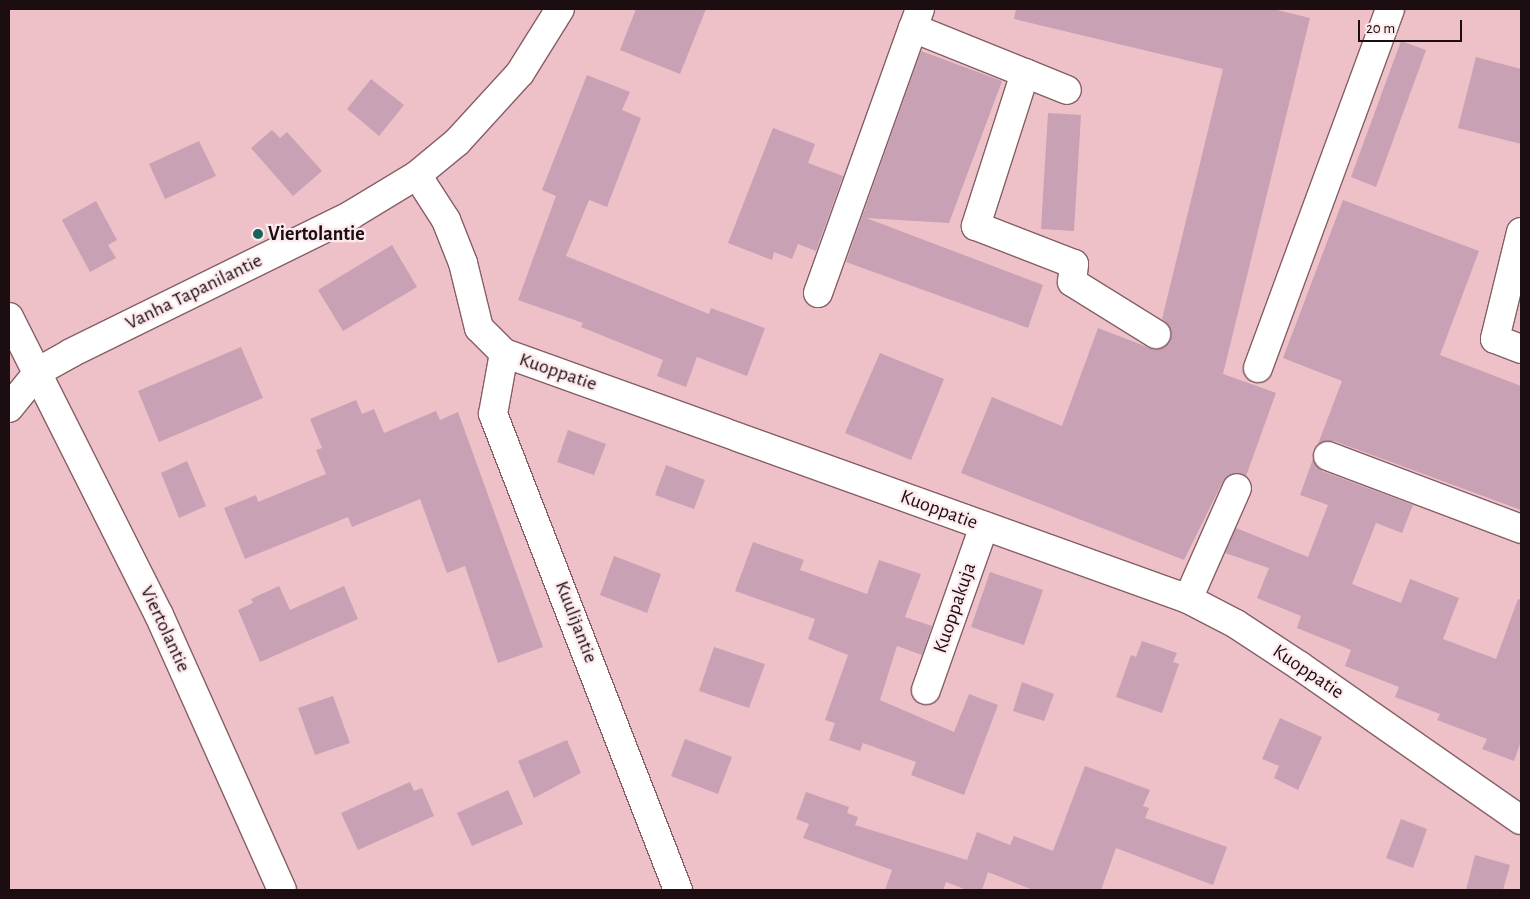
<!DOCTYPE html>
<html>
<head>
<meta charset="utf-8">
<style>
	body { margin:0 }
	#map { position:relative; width:1530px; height:899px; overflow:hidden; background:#eec1c8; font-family:"Alegreya Sans",sans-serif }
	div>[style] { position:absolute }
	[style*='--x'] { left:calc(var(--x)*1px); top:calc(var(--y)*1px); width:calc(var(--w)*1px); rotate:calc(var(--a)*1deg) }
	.building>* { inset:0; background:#c8a1b4 }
	.roads { filter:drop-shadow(1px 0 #865e65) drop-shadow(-1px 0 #865e65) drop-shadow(0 1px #865e65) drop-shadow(0 -1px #865e65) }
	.minor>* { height:28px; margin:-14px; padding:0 14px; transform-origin:14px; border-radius:14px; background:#fff }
	.dots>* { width:14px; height:14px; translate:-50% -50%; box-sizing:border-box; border:2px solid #fdeaed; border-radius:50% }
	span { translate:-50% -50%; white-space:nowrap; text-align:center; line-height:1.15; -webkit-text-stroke:4.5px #fdeaed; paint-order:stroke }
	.poi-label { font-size:20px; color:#1c0d10; font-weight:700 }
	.left { translate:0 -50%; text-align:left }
	.street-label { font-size:20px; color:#1c0d10 }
	.frame { position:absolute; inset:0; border:10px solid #1c0d10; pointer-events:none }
	.scale { position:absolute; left:1358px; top:20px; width:104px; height:22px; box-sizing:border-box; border:2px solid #1c0d10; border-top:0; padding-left:6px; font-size:15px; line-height:18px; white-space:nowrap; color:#1c0d10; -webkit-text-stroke:4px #fdeaed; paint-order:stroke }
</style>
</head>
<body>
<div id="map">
	<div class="building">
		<i style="clip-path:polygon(636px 9px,706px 9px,680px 74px,620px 50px)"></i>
		<i style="clip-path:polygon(1016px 9px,1273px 9px,1310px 18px,1223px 374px,1276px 393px,1246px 476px,1235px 473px,1223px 481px,1184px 560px,961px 473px,992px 397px,1062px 426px,1098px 328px,1155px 350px,1169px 343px,1170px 327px,1162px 319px,1223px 69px,1014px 19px)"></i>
		<i style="clip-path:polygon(1401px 41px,1426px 50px,1376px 187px,1351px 177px)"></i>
		<i style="clip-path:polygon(921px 51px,1002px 81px,949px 223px,866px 218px,1043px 285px,1028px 328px,846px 262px)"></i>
		<i style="clip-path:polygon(1476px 57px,1521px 69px,1521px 144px,1458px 128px)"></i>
		<i style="clip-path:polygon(587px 75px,630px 92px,622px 110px,641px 118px,607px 207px,589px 200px,566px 256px,709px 314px,711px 308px,765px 328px,747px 376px,697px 357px,686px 387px,657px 376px,663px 360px,581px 327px,583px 323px,518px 300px,556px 196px,542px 190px)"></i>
		<i style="clip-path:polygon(371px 79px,404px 105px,379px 136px,347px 109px)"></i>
		<i style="clip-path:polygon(1048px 113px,1081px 115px,1074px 231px,1041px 229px)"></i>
		<i style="clip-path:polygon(773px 128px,815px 144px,808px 163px,843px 176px,816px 251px,798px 244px,792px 259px,774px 252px,772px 260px,728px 243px)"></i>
		<i style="clip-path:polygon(272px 130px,280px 138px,287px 132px,322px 171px,293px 196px,251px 148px)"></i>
		<i style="clip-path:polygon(199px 141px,216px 176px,165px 199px,149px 164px)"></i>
		<i style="clip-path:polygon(1343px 200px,1479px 251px,1440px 355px,1521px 386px,1521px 510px,1334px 441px,1318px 444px,1342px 381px,1283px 358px)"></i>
		<i style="clip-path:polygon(96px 201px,117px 240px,108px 245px,116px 258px,90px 272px,62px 220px)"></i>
		<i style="clip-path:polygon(392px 245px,417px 287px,343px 331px,318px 290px)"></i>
		<i style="clip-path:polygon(241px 347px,263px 398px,159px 442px,138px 391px)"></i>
		<i style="clip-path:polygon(880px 353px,944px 379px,911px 460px,845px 433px)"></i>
		<i style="clip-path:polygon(356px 400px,362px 414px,374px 409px,384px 433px,436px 411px,440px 420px,458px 412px,543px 647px,498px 663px,465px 566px,447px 573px,420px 499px,352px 527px,348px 517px,245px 559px,224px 508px,256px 495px,258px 502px,326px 474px,316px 450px,322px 448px,310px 419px)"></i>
		<i style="clip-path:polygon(568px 430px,606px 444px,594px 475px,557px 462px)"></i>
		<i style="clip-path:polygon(1313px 459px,1322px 471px,1413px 505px,1402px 533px,1376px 523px,1352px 584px,1401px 603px,1410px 579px,1459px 598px,1443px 639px,1496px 659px,1518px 599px,1521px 600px,1521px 741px,1514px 761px,1482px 749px,1487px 739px,1437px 720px,1440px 714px,1395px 697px,1399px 687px,1345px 666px,1351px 650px,1297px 628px,1301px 616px,1257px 598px,1269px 568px,1225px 553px,1236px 528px,1308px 557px,1328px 505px,1300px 495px)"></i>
		<i style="clip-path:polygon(187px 461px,206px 506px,179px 518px,161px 473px)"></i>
		<i style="clip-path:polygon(666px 465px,705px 480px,694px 509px,655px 495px)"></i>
		<i style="clip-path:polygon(753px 542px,804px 560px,800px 570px,867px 594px,879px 560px,921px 574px,905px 617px,932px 626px,922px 655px,897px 646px,880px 700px,954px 732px,969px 694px,998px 705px,964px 795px,911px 775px,916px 762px,863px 743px,860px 751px,829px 740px,835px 723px,825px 720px,848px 655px,808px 639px,815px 619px,735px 591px)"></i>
		<i style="clip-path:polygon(614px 556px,661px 574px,647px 613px,600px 595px)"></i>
		<i style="clip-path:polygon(990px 572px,1043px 590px,1024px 645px,971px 627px)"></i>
		<i style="clip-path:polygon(279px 586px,290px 610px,344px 586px,358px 619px,260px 662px,238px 610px,253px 603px,251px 599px)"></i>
		<i style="clip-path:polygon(1142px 641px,1177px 653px,1173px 662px,1179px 664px,1162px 713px,1116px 697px,1131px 655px,1136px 657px)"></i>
		<i style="clip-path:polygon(714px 647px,765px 664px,749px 708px,699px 691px)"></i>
		<i style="clip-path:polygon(1022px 682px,1054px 694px,1044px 721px,1013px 711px)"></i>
		<i style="clip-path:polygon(333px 696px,350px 743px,315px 755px,298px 708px)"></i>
		<i style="clip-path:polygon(1280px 718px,1322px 737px,1298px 790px,1274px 778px,1279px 766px,1262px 759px)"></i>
		<i style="clip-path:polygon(685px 739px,732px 757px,718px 794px,671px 776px)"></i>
		<i style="clip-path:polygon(567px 740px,581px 773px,534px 798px,518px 761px)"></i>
		<i style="clip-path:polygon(1085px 766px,1150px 790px,1143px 806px,1149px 808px,1145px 818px,1227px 847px,1213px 885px,1116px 848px,1101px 890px,1033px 890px,988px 872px,982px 890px,967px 890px,946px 882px,943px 890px,885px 890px,892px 870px,803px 838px,809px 824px,796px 819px,806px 792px,849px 807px,847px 813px,858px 817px,855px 825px,967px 860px,977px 832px,1010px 845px,1014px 836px,1053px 851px)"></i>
		<i style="clip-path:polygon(410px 782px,414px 791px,422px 788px,434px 816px,358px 850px,341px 813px)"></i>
		<i style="clip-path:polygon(508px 790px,523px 824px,472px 846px,457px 813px)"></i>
		<i style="clip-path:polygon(1401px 819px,1427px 829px,1413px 868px,1386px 858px)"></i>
		<i style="clip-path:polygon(1475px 855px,1510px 865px,1503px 890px,1466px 890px)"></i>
	</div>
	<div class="roads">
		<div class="minor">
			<i style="--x:920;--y:9;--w:20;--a:110"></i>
			<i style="--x:913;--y:28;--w:121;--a:21.9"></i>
			<i style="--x:1025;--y:73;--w:161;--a:107.8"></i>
			<i style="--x:976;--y:226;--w:105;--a:21.2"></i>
			<i style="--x:1074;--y:264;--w:18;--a:96"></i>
			<i style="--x:1072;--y:282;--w:99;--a:31.8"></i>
			<i style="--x:1025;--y:73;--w:45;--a:22"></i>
			<i style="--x:417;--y:175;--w:54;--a:57.2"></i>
			<i style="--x:446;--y:220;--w:46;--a:68.4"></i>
			<i style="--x:463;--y:263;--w:67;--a:76.2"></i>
			<i style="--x:479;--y:328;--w:35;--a:45"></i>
			<i style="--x:504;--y:353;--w:727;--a:19.78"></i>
			<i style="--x:1188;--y:599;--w:54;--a:27.5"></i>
			<i style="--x:1236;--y:624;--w:77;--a:33.3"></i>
			<i style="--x:1300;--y:666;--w:269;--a:34.9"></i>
			<i style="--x:1521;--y:232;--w:110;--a:103.7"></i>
			<i style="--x:1495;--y:339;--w:28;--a:21"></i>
			<i style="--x:818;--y:293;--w:282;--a:-70.3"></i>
			<i style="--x:9;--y:317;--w:334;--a:63.3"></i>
			<i style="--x:159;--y:615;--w:301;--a:65.9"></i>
			<i style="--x:504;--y:353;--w:62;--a:100.2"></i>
			<i style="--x:493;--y:414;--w:511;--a:68.76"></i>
			<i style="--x:1258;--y:368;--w:382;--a:-69.8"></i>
			<i style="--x:9;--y:408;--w:48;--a:-51"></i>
			<i style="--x:39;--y:371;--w:37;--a:-29"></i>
			<i style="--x:71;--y:353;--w:312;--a:-26.2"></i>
			<i style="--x:351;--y:215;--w:77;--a:-31.2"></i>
			<i style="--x:417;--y:175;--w:52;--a:-39.5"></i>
			<i style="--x:457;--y:142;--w:93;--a:-47.6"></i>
			<i style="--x:520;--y:73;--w:75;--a:-58"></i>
			<i style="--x:1328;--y:456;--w:206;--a:20.7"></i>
			<i style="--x:1188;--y:599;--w:121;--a:-66.2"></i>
			<i style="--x:926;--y:690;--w:174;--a:-70.5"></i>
		</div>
	</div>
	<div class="dots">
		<i style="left:258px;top:234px;background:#16635d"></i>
	</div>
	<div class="poi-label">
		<span class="left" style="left:268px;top:234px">Viertolantie</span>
	</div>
	<div class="street-label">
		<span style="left:194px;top:292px;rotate:-26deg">Vanha Tapanilantie</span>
		<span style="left:558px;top:372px;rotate:19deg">Kuoppatie</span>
		<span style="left:939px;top:510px;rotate:20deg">Kuoppatie</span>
		<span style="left:955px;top:608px;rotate:-71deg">Kuoppakuja</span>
		<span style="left:576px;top:622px;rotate:69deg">Kuulijantie</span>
		<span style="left:165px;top:629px;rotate:65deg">Viertolantie</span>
		<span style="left:1308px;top:672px;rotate:34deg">Kuoppatie</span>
	</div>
	<div class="frame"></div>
	<div class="scale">20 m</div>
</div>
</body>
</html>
